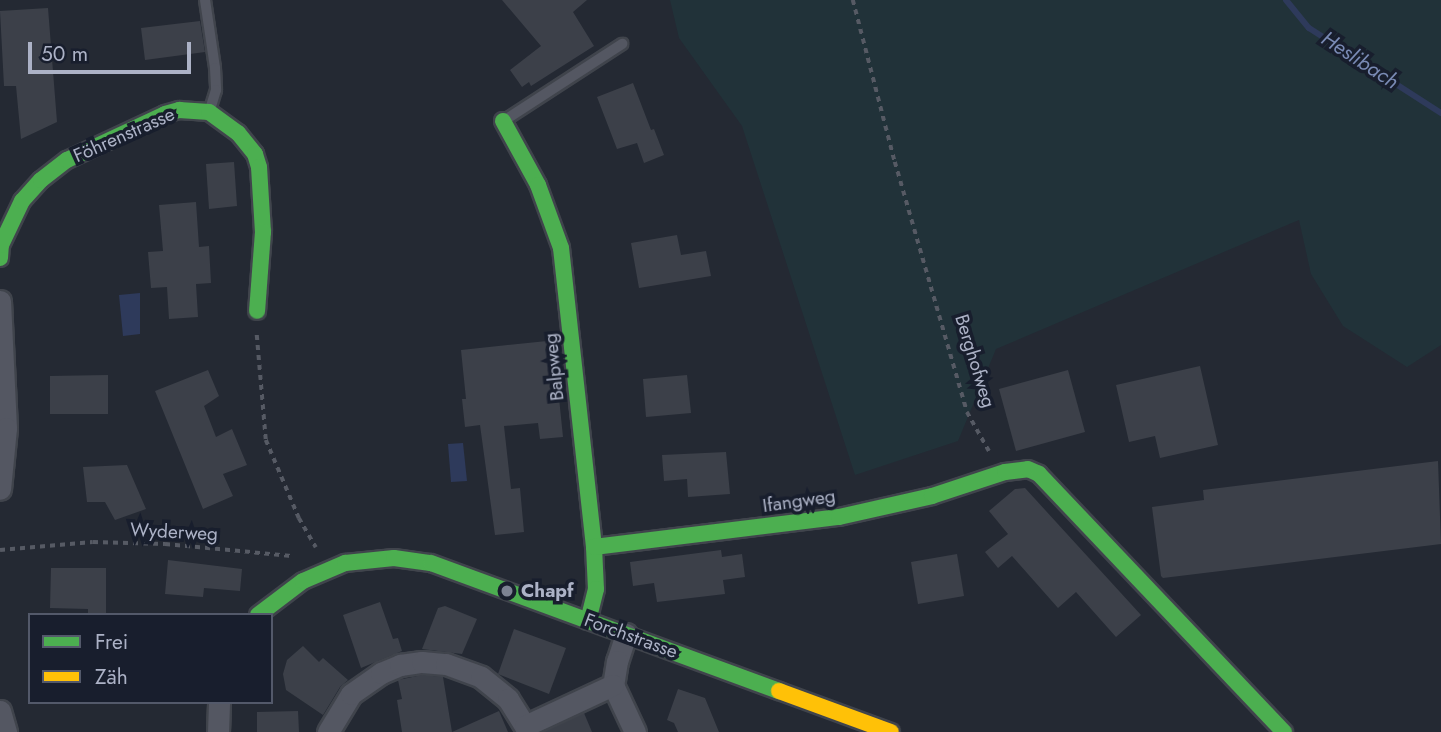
<!DOCTYPE html>
<html>
<head>
<meta charset="utf-8">
<style>
	body { margin:0 }
	#map { position:relative; width:1441px; height:732px; overflow:hidden; background:#242933; font-family:Jost,sans-serif }
	div>[style] { position:absolute }
	[style*='--x'] { left:calc(var(--x)*1px); top:calc(var(--y)*1px); width:calc(var(--w)*1px); rotate:calc(var(--a)*1deg) }
	.green>* { inset:0; background:#213239 }
	.water>* { inset:0; background:#2e3a5b }
	.stream>* { height:6px; margin:-3px; padding:0 3px; transform-origin:3px; border-radius:3px; background:#2e3a5b }
	.building>* { inset:0; background:#3c4049 }
	.path>* { height:3.5px; margin-top:-1.75px; transform-origin:0; background:repeating-linear-gradient(90deg,#565a64 0 5px,transparent 0 10px) }
	.roads { filter:drop-shadow(2px 0 #40444c) drop-shadow(-2px 0 #40444c) drop-shadow(0 2px #40444c) drop-shadow(0 -2px #40444c) }
	.lane>* { height:10px; margin:-5px; padding:0 5px; transform-origin:5px; border-radius:5px; background:#545762 }
	.street>* { height:21px; margin:-10.5px; padding:0 10.5px; transform-origin:10.5px; border-radius:10.5px; background:#545762 }
	.fast>* { height:16px; margin:-8px; padding:0 8px; transform-origin:8px; border-radius:8px; background:#4caf50 }
	.slow>* { height:16px; margin:-8px; padding:0 8px; transform-origin:8px; border-radius:8px; background:#ffc107 }
	.dots>* { width:19px; height:19px; translate:-50% -50%; box-sizing:border-box; border:4px solid #181e2d; border-radius:50% }
	span { translate:-50% -50%; white-space:nowrap; text-align:center; line-height:1.15; -webkit-text-stroke:7px #181e2d; paint-order:stroke }
	.street-label { font-size:19px; color:#acb2c6 }
	.poi-label { font-size:19px; color:#acb2c6; font-weight:700 }
	.left { translate:0 -50%; text-align:left }
	.water-label { font-size:21px; color:#7a8bb5; font-style:italic }
	.legend { position:absolute; left:28px; top:613px; width:245px; height:91px; box-sizing:border-box; background:#181e2d; border:2px solid #53596a; margin:0; padding:9px 12px; list-style:none; font-size:21px; color:#acb2c6 }
	.legend li { display:flex; align-items:center; gap:14px; height:35px }
	.legend b { width:35px; border:2px solid #53596a }
	.scale { position:absolute; left:28px; top:42px; width:163px; height:32px; box-sizing:border-box; border:4px solid #acb2c6; border-top:0; padding-left:9px; font-size:21px; line-height:24px; white-space:nowrap; color:#acb2c6; -webkit-text-stroke:5px #181e2d; paint-order:stroke }
</style>
</head>
<body>
<div id="map">
	<div class="green">
		<i style="clip-path:polygon(670px 0,1441px 0,1441px 345px,1407px 367px,1343px 326px,1311px 274px,1299px 220px,996px 349px,958px 441px,855px 475px,742px 126px,679px 38px)"></i>
	</div>
	<div class="water">
		<i style="clip-path:polygon(140px 293px,140px 334px,123px 336px,119px 295px)"></i>
		<i style="clip-path:polygon(463px 443px,467px 481px,451px 482px,448px 444px)"></i>
	</div>
	<div class="stream">
		<i style="--x:1286;--y:0;--w:36;--a:51"></i>
		<i style="--x:1309;--y:28;--w:157;--a:32.8"></i>
	</div>
	<div class="building">
		<i style="clip-path:polygon(502px 0,587px 0,573px 12px,594px 46px,531px 86px,529px 82px,522px 87px,510px 70px,541px 46px)"></i>
		<i style="clip-path:polygon(48px 8px,57px 122px,21px 139px,16px 86px,4px 86px,0 11px)"></i>
		<i style="clip-path:polygon(200px 21px,205px 52px,145px 60px,141px 28px)"></i>
		<i style="clip-path:polygon(633px 83px,651px 130px,654px 129px,664px 155px,644px 163px,637px 143px,617px 149px,597px 97px)"></i>
		<i style="clip-path:polygon(234px 162px,237px 206px,209px 209px,206px 164px)"></i>
		<i style="clip-path:polygon(196px 202px,199px 247px,209px 246px,211px 283px,196px 284px,198px 317px,169px 319px,167px 287px,151px 288px,148px 252px,163px 251px,159px 205px)"></i>
		<i style="clip-path:polygon(677px 235px,681px 255px,706px 251px,711px 276px,639px 288px,631px 243px)"></i>
		<i style="clip-path:polygon(547px 341px,553px 389px,558px 388px,563px 437px,540px 439px,538px 423px,504px 426px,511px 489px,520px 488px,524px 532px,495px 535px,480px 425px,465px 427px,462px 399px,466px 399px,461px 350px)"></i>
		<i style="clip-path:polygon(1200px 366px,1218px 445px,1160px 458px,1155px 436px,1129px 442px,1116px 385px)"></i>
		<i style="clip-path:polygon(208px 370px,219px 396px,204px 406px,216px 437px,232px 429px,247px 465px,223px 474px,233px 496px,203px 509px,155px 391px)"></i>
		<i style="clip-path:polygon(1068px 370px,1085px 432px,1016px 451px,999px 389px)"></i>
		<i style="clip-path:polygon(108px 375px,108px 414px,50px 414px,50px 376px)"></i>
		<i style="clip-path:polygon(687px 375px,691px 413px,646px 417px,643px 379px)"></i>
		<i style="clip-path:polygon(726px 452px,730px 494px,688px 497px,687px 479px,664px 481px,662px 455px)"></i>
		<i style="clip-path:polygon(1438px 461px,1441px 544px,1163px 578px,1161px 576px,1152px 507px,1204px 500px,1203px 490px)"></i>
		<i style="clip-path:polygon(127px 465px,146px 509px,115px 520px,105px 502px,87px 502px,83px 467px)"></i>
		<i style="clip-path:polygon(1025px 488px,1141px 615px,1116px 637px,1076px 592px,1058px 608px,1012px 556px,998px 568px,985px 552px,1008px 534px,989px 511px,1015px 489px)"></i>
		<i style="clip-path:polygon(721px 550px,722px 557px,742px 554px,745px 577px,723px 580px,725px 594px,657px 602px,654px 583px,633px 586px,630px 562px)"></i>
		<i style="clip-path:polygon(957px 554px,964px 596px,918px 604px,911px 562px)"></i>
		<i style="clip-path:polygon(168px 560px,242px 569px,240px 591px,204px 588px,203px 597px,165px 594px)"></i>
		<i style="clip-path:polygon(51px 568px,106px 568px,106px 615px,88px 615px,88px 609px,50px 608px)"></i>
		<i style="clip-path:polygon(380px 602px,393px 639px,398px 638px,402px 651px,361px 668px,343px 615px)"></i>
		<i style="clip-path:polygon(445px 606px,477px 619px,462px 654px,422px 649px,438px 608px)"></i>
		<i style="clip-path:polygon(514px 629px,566px 648px,549px 694px,498px 674px)"></i>
		<i style="clip-path:polygon(303px 646px,319px 662px,323px 658px,348px 680px,340px 687px,323px 715px,286px 690px,283px 674px,287px 660px)"></i>
		<i style="clip-path:polygon(422px 675px,443px 677px,452px 732px,402px 732px,397px 700px,402px 699px,398px 680px)"></i>
		<i style="clip-path:polygon(678px 689px,705px 698px,719px 732px,678px 732px,674px 723px,667px 720px)"></i>
		<i style="clip-path:polygon(298px 711px,299px 732px,257px 732px,257px 712px)"></i>
		<i style="clip-path:polygon(499px 711px,508px 732px,452px 732px)"></i>
		<i style="clip-path:polygon(584px 713px,592px 732px,543px 732px)"></i>
	</div>
	<div class="path">
		<i style="--x:853;--y:0;--w:167;--a:75.5"></i>
		<i style="--x:895;--y:162;--w:260;--a:73.9"></i>
		<i style="--x:967;--y:412;--w:45;--a:60.6"></i>
		<i style="--x:257;--y:335;--w:105;--a:85.1"></i>
		<i style="--x:266;--y:440;--w:85;--a:67.1"></i>
		<i style="--x:299;--y:518;--w:34;--a:60"></i>
		<i style="--x:0;--y:550;--w:93;--a:-4.9"></i>
		<i style="--x:93;--y:542;--w:72;--a:1.6"></i>
		<i style="--x:165;--y:544;--w:127;--a:5.4"></i>
	</div>
	<div class="roads">
		<div class="lane">
			<i style="--x:205;--y:0;--w:69;--a:81.6"></i>
			<i style="--x:215;--y:68;--w:22;--a:87"></i>
			<i style="--x:216;--y:90;--w:21;--a:107"></i>
			<i style="--x:505;--y:120;--w:140;--a:-33"></i>
		</div>
		<div class="street">
			<i style="--x:0;--y:301;--w:127;--a:87.3"></i>
			<i style="--x:6;--y:428;--w:61;--a:95.6"></i>
			<i style="--x:626;--y:634;--w:28;--a:108"></i>
			<i style="--x:617;--y:661;--w:24;--a:99"></i>
			<i style="--x:613;--y:685;--w:52;--a:64.9"></i>
			<i style="--x:0;--y:711;--w:22;--a:74"></i>
			<i style="--x:218;--y:732;--w:30;--a:-88"></i>
			<i style="--x:328;--y:732;--w:44;--a:-58.8"></i>
			<i style="--x:351;--y:694;--w:37;--a:-35"></i>
			<i style="--x:381;--y:673;--w:21;--a:-23"></i>
			<i style="--x:400;--y:665;--w:22;--a:-8"></i>
			<i style="--x:422;--y:662;--w:24;--a:5"></i>
			<i style="--x:446;--y:664;--w:37;--a:20"></i>
			<i style="--x:481;--y:677;--w:35;--a:39"></i>
			<i style="--x:508;--y:699;--w:32;--a:58"></i>
			<i style="--x:525;--y:726;--w:97;--a:-25"></i>
		</div>
		<div class="fast">
			<i style="--x:503;--y:121;--w:73;--a:61.3"></i>
			<i style="--x:538;--y:185;--w:67;--a:69.9"></i>
			<i style="--x:561;--y:248;--w:301;--a:83.7"></i>
			<i style="--x:594;--y:547;--w:42;--a:87.3"></i>
			<i style="--x:596;--y:589;--w:33;--a:104"></i>
			<i style="--x:0;--y:258;--w:13;--a:-86"></i>
			<i style="--x:1;--y:245;--w:49;--a:-64.5"></i>
			<i style="--x:22;--y:201;--w:28;--a:-48"></i>
			<i style="--x:41;--y:180;--w:33;--a:-38"></i>
			<i style="--x:67;--y:160;--w:108;--a:-25.1"></i>
			<i style="--x:165;--y:114;--w:15;--a:-16"></i>
			<i style="--x:179;--y:110;--w:30;--a:4"></i>
			<i style="--x:209;--y:112;--w:36;--a:36"></i>
			<i style="--x:238;--y:133;--w:27;--a:51"></i>
			<i style="--x:255;--y:154;--w:14;--a:73"></i>
			<i style="--x:259;--y:167;--w:65;--a:86.5"></i>
			<i style="--x:263;--y:232;--w:79;--a:94.3"></i>
			<i style="--x:594;--y:547;--w:247;--a:-7"></i>
			<i style="--x:839;--y:517;--w:95;--a:-12.7"></i>
			<i style="--x:932;--y:496;--w:77;--a:-18.2"></i>
			<i style="--x:1005;--y:472;--w:23;--a:-7"></i>
			<i style="--x:1028;--y:469;--w:12;--a:24"></i>
			<i style="--x:1039;--y:474;--w:356;--a:46.5"></i>
			<i style="--x:258;--y:615;--w:56;--a:-37.1"></i>
			<i style="--x:303;--y:581;--w:46;--a:-23.2"></i>
			<i style="--x:345;--y:563;--w:49;--a:-5.8"></i>
			<i style="--x:394;--y:558;--w:37;--a:8"></i>
			<i style="--x:431;--y:563;--w:371;--a:20.2"></i>
		</div>
		<div class="slow">
			<i style="--x:779;--y:691;--w:119;--a:20.1"></i>
		</div>
	</div>
	<div class="dots">
		<i style="left:507px;top:591px;background:#7c8293"></i>
	</div>
	<div class="street-label">
		<span style="left:124px;top:135px;rotate:-24deg">Föhrenstrasse</span>
		<span style="left:975px;top:361px;rotate:73deg">Berghofweg</span>
		<span style="left:554px;top:367px;rotate:-96deg">Balpweg</span>
		<span style="left:799px;top:501px;rotate:-8deg">Ifangweg</span>
		<span style="left:174px;top:532px;rotate:3deg">Wyderweg</span>
		<span style="left:631px;top:636px;rotate:20deg">Forchstrasse</span>
	</div>
	<div class="poi-label">
		<span class="left" style="left:521px;top:591px">Chapf</span>
	</div>
	<div class="water-label">
		<span style="left:1360px;top:60px;rotate:33deg">Heslibach</span>
	</div>
	<ul class="legend">
	<li><b style="height:9px;background:#4caf50"></b>Frei</li>
	<li><b style="height:9px;background:#ffc107"></b>Zäh</li>
	</ul>
	<div class="scale">50 m</div>
</div>
</body>
</html>
